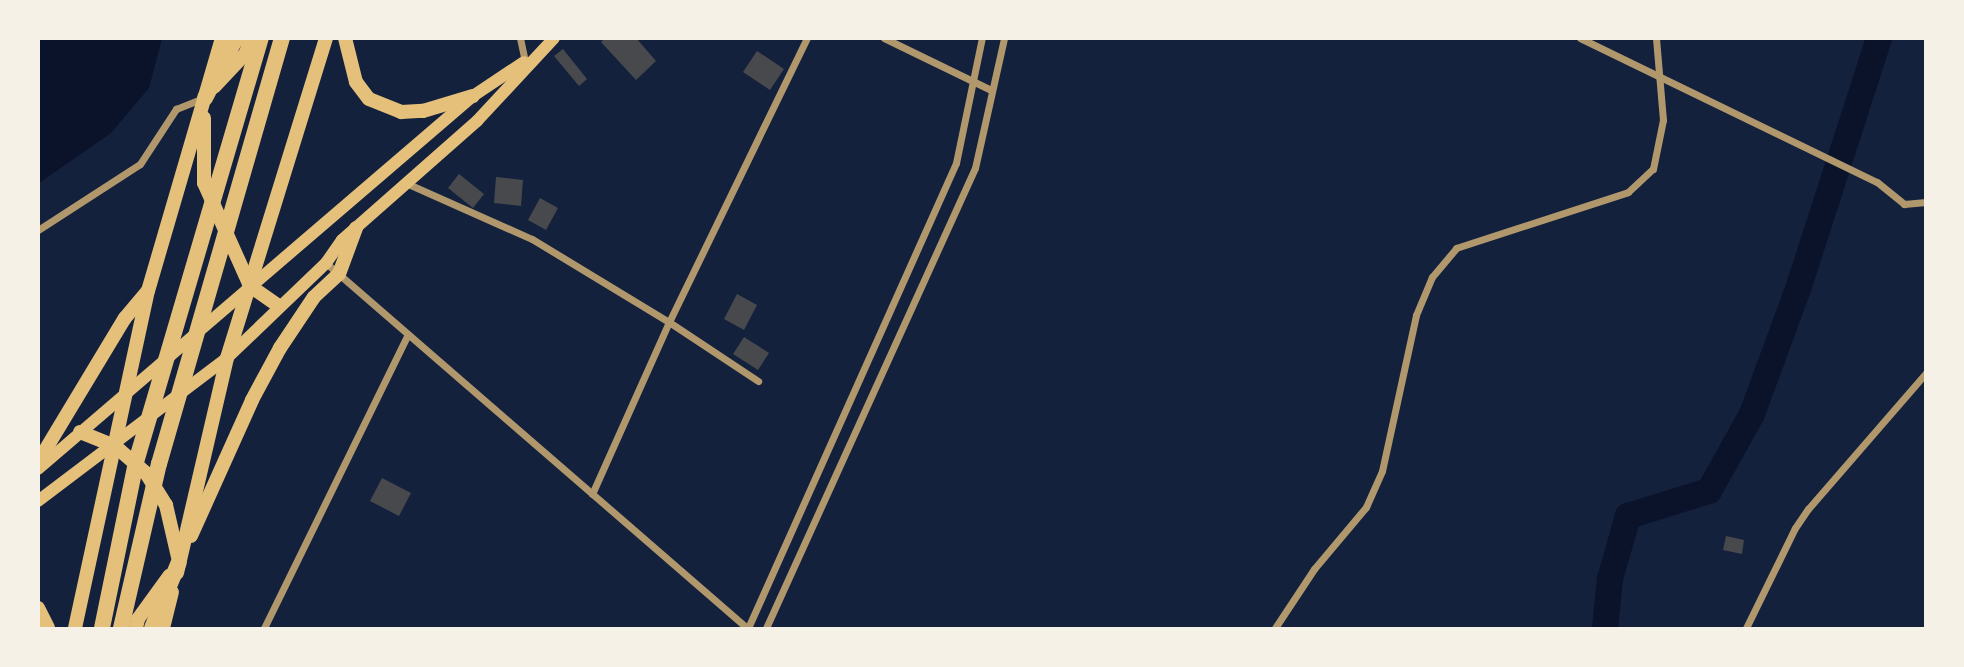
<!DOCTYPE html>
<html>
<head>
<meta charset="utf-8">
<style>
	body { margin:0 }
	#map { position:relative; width:1964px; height:667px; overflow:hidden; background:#14213d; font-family:Ubuntu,sans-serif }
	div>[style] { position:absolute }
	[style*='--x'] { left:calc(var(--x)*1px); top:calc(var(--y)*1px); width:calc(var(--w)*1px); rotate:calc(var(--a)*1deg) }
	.water>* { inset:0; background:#0b132b }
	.river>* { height:26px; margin:-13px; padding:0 13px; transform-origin:13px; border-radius:13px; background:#0b132b }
	.building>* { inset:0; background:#48494c }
	.minor>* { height:7px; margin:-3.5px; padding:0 3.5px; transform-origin:3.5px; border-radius:3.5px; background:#b1986c }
	.secondary>* { height:12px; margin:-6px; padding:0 6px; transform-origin:6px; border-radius:6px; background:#e5c07b }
	.primary>* { height:14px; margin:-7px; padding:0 7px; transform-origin:7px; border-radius:7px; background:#e5c07b }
	.trunk>* { height:16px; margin:-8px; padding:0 8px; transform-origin:8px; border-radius:8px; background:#e5c07b }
	span { translate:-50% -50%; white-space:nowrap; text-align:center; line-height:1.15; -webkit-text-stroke:5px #f6f1e7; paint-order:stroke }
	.frame { position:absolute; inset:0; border:40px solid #f6f1e7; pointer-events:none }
</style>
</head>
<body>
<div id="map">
	<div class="water">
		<i style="clip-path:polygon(39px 38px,162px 39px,149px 88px,111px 133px,39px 183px)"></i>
	</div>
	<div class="river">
		<i style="--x:1605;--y:628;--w:49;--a:-84.2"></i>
		<i style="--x:1610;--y:579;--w:66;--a:-74.1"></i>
		<i style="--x:1628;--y:516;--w:85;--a:-17.2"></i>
		<i style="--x:1709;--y:491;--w:88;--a:-60.8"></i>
		<i style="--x:1752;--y:414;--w:136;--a:-69.8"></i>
		<i style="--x:1799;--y:286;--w:261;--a:-72.1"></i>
	</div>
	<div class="building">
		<i style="clip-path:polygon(605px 38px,636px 38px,656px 61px,636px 80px,601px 42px)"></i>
		<i style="clip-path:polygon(563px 49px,587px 79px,579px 86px,554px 56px)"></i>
		<i style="clip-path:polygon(757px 51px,784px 69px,770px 90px,743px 72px)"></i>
		<i style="clip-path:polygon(459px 174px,484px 194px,473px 208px,448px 188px)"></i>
		<i style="clip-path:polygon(496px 177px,523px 180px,521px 206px,494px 203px)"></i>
		<i style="clip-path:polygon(540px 198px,558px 208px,546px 230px,528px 220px)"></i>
		<i style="clip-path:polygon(737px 294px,757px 305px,744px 330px,724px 319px)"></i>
		<i style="clip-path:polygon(744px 337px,769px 353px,758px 370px,733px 354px)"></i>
		<i style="clip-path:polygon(382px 478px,411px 493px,399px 516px,370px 501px)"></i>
		<i style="clip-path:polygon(1726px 536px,1744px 540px,1742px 554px,1723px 550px)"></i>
	</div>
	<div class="minor">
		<i style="--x:520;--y:38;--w:24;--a:78"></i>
		<i style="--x:884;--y:38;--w:119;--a:25.9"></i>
		<i style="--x:1580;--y:38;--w:330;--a:25.9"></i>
		<i style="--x:1877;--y:182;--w:35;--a:39"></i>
		<i style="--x:1904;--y:204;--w:22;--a:-5"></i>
		<i style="--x:406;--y:183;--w:138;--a:24"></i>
		<i style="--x:532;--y:239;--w:160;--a:31.2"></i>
		<i style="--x:669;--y:322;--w:107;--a:33.5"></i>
		<i style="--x:38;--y:230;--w:121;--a:-32.9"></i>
		<i style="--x:140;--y:164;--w:66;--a:-56.8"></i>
		<i style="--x:176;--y:109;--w:29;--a:-22"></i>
		<i style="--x:326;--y:263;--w:557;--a:40.92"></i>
		<i style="--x:592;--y:494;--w:188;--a:-65.9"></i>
		<i style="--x:669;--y:322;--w:316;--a:-64.1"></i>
		<i style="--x:264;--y:628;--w:327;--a:-63.9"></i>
		<i style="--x:748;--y:628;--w:509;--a:-65.9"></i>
		<i style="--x:956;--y:163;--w:128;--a:-78.3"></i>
		<i style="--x:766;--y:628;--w:505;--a:-65.57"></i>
		<i style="--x:975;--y:168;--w:133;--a:-77.4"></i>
		<i style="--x:1275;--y:628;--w:71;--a:-56.5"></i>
		<i style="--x:1314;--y:569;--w:81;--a:-50"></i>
		<i style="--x:1366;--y:507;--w:39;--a:-66"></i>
		<i style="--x:1382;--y:471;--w:160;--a:-77.7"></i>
		<i style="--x:1416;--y:315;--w:41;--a:-67.2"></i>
		<i style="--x:1432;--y:277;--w:38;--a:-50"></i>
		<i style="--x:1456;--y:248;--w:181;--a:-18"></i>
		<i style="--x:1628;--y:192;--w:34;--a:-43"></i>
		<i style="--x:1653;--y:169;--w:50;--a:-78.5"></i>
		<i style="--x:1663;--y:120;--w:82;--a:-94.9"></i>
		<i style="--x:1746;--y:628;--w:111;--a:-63.9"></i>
		<i style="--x:1795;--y:528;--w:23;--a:-56"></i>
		<i style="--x:1808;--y:509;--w:180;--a:-49.1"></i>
	</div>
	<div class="secondary">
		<i style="--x:38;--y:469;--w:573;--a:-40.61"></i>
		<i style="--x:473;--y:96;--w:61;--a:-33.7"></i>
		<i style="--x:38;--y:501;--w:237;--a:-37.1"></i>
		<i style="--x:227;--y:358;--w:137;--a:-43.8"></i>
		<i style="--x:326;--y:263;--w:28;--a:-55"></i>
		<i style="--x:342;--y:240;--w:180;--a:-41.4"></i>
		<i style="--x:477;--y:121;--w:113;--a:-47.1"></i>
	</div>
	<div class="primary">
		<i style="--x:345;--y:38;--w:45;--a:76"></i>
		<i style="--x:356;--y:82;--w:21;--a:53"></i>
		<i style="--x:369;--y:99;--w:35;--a:22"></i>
		<i style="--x:401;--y:112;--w:22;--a:-3"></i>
		<i style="--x:423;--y:111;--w:52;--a:-16.7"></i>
		<i style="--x:214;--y:87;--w:47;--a:-46.7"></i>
		<i style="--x:246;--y:53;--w:16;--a:-75"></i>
		<i style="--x:204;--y:118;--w:65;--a:90"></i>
		<i style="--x:204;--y:183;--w:113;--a:65.9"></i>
		<i style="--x:250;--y:286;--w:35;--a:35"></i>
		<i style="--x:80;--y:432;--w:38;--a:22"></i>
		<i style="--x:115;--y:446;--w:41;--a:41.1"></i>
		<i style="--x:146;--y:473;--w:38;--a:58"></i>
		<i style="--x:166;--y:505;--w:53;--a:77"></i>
		<i style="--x:38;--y:462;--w:168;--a:-58.9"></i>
		<i style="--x:125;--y:318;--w:34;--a:-50"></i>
		<i style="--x:191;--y:536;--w:149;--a:-65.8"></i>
		<i style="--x:252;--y:400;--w:59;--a:-61.7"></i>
		<i style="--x:280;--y:348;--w:61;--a:-56.3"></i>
		<i style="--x:314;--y:297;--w:34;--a:-43"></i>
		<i style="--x:339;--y:274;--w:49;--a:-69.7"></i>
		<i style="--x:177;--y:573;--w:221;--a:-76.9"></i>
		<i style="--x:227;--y:358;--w:335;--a:-72.8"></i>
		<i style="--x:38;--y:608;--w:22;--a:63"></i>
		<i style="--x:75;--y:628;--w:345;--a:-77.8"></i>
		<i style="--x:148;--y:291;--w:264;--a:-73.7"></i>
		<i style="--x:136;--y:628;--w:9;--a:-77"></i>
		<i style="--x:138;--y:619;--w:54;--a:-54"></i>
		<i style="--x:163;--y:628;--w:37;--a:-76"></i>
	</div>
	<div class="trunk">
		<i style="--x:205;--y:98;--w:68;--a:-62.7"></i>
		<i style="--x:102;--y:628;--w:169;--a:-78.4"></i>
		<i style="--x:136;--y:462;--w:442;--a:-73.6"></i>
		<i style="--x:121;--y:628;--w:168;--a:-77"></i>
		<i style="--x:159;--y:464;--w:443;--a:-73.9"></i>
		<i style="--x:152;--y:628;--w:71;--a:-67.8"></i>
	</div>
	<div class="frame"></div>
</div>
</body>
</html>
